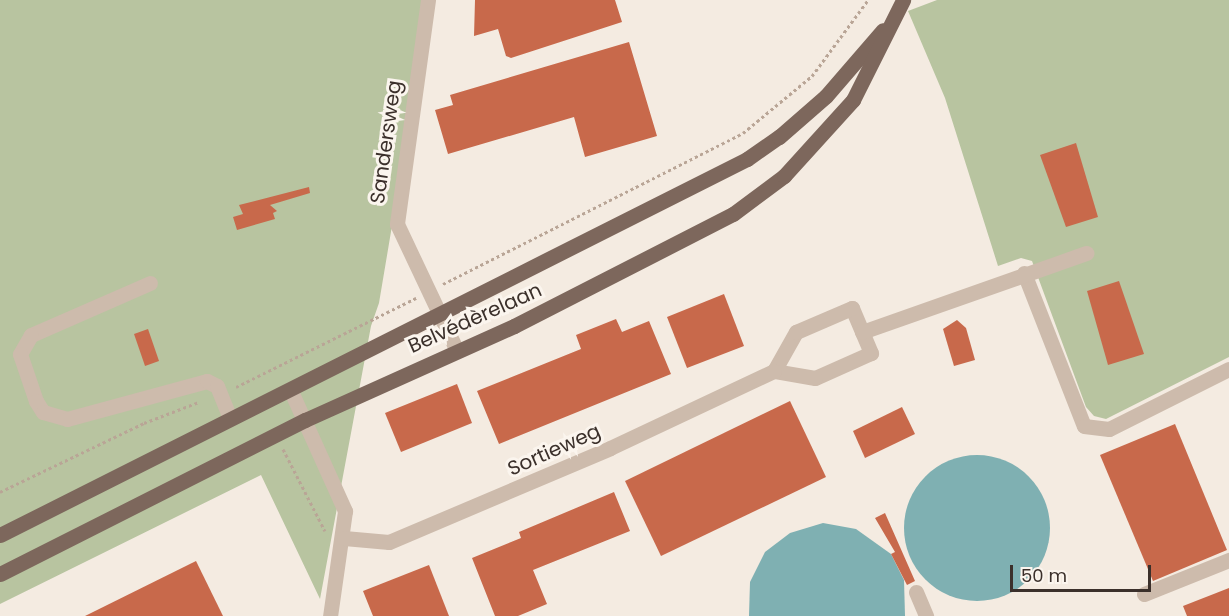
<!DOCTYPE html>
<html>
<head>
<meta charset="utf-8">
<style>
	body { margin:0 }
	#map { position:relative; width:1229px; height:616px; overflow:hidden; background:#f4ebe1; font-family:Poppins,sans-serif }
	div>[style] { position:absolute }
	[style*='--x'] { left:calc(var(--x)*1px); top:calc(var(--y)*1px); width:calc(var(--w)*1px); rotate:calc(var(--a)*1deg) }
	.green>* { inset:0; background:#b8c4a0 }
	.water>* { inset:0; background:#7fb0b2 }
	.round { border-radius:50% }
	.building>* { inset:0; background:#c8694b }
	.path>* { height:3px; margin-top:-1.5px; transform-origin:0; background:repeating-linear-gradient(90deg,#b9a596 0 3px,transparent 0 6px) }
	.minor>* { height:15px; margin:-7.5px; padding:0 7.5px; transform-origin:7.5px; border-radius:7.5px; background:#cdbbac }
	.major>* { height:15px; margin:-7.5px; padding:0 7.5px; transform-origin:7.5px; border-radius:7.5px; background:#7d675c }
	span { translate:-50% -50%; white-space:nowrap; text-align:center; line-height:1.15; -webkit-text-stroke:6px #fbf5ee; paint-order:stroke }
	.street-label { font-size:20px; color:#3b302b }
	.scale { position:absolute; left:1010px; top:565px; width:141px; height:27px; box-sizing:border-box; border:3px solid #3b302b; border-top:0; padding-left:8px; font-size:18px; line-height:21px; white-space:nowrap; color:#3b302b; -webkit-text-stroke:4px #fbf5ee; paint-order:stroke }
</style>
</head>
<body>
<div id="map">
	<div class="green">
		<i style="clip-path:polygon(0 0,430px 0,379px 303px,371px 326px,320px 599px,261px 475px,0 604px)"></i>
		<i style="clip-path:polygon(937px 0,1229px 0,1229px 357px,1106px 419px,1094px 416px,1086px 407px,1032px 261px,1021px 258px,998px 266px,945px 98px,908px 11px)"></i>
	</div>
	<div class="water">
		<i class="round" style="left:904px;top:455px;width:146px;height:146px"></i>
		<i style="clip-path:polygon(823px 523px,856px 529px,891px 554px,904px 580px,905px 616px,749px 616px,750px 582px,765px 552px,790px 533px)"></i>
	</div>
	<div class="building">
		<i style="clip-path:polygon(475px 0,615px 0,622px 22px,511px 58px,506px 56px,498px 29px,474px 36px)"></i>
		<i style="clip-path:polygon(629px 42px,657px 136px,585px 157px,574px 117px,448px 154px,435px 110px,453px 105px,450px 95px)"></i>
		<i style="clip-path:polygon(1076px 143px,1098px 217px,1066px 227px,1040px 155px)"></i>
		<i style="clip-path:polygon(309px 187px,310px 193px,270px 205px,277px 211px,273px 213px,275px 219px,237px 230px,233px 217px,243px 214px,239px 205px)"></i>
		<i style="clip-path:polygon(1119px 281px,1144px 354px,1108px 365px,1087px 291px)"></i>
		<i style="clip-path:polygon(724px 294px,744px 346px,687px 368px,667px 317px)"></i>
		<i style="clip-path:polygon(616px 319px,622px 332px,649px 321px,671px 374px,499px 444px,477px 391px,581px 349px,576px 335px)"></i>
		<i style="clip-path:polygon(957px 320px,966px 328px,975px 360px,954px 366px,943px 329px)"></i>
		<i style="clip-path:polygon(148px 329px,159px 361px,145px 366px,134px 334px)"></i>
		<i style="clip-path:polygon(457px 384px,472px 423px,401px 452px,385px 413px)"></i>
		<i style="clip-path:polygon(790px 401px,826px 477px,661px 556px,625px 481px)"></i>
		<i style="clip-path:polygon(902px 407px,915px 434px,865px 458px,853px 431px)"></i>
		<i style="clip-path:polygon(1175px 424px,1227px 550px,1153px 581px,1100px 455px)"></i>
		<i style="clip-path:polygon(614px 492px,630px 531px,533px 570px,547px 604px,518px 616px,495px 616px,472px 558px,521px 538px,519px 532px)"></i>
		<i style="clip-path:polygon(885px 513px,915px 581px,907px 585px,891px 554px,895px 552px,875px 518px)"></i>
		<i style="clip-path:polygon(196px 561px,223px 616px,85px 616px)"></i>
		<i style="clip-path:polygon(429px 565px,449px 616px,373px 616px,363px 591px)"></i>
		<i style="clip-path:polygon(1229px 588px,1229px 616px,1187px 616px,1183px 606px)"></i>
	</div>
	<div class="path">
		<i style="--x:443;--y:284;--w:336;--a:-26.7"></i>
		<i style="--x:743;--y:133;--w:89;--a:-39.6"></i>
		<i style="--x:812;--y:76;--w:94;--a:-53.6"></i>
		<i style="--x:236;--y:387;--w:201;--a:-26.3"></i>
		<i style="--x:283;--y:449;--w:92;--a:62.9"></i>
		<i style="--x:0;--y:492;--w:160;--a:-25.6"></i>
		<i style="--x:144;--y:423;--w:59;--a:-20.9"></i>
	</div>
	<div class="minor">
		<i style="--x:428;--y:0;--w:226;--a:97.9"></i>
		<i style="--x:397;--y:224;--w:138;--a:64.7"></i>
		<i style="--x:1024;--y:273;--w:164;--a:68.6"></i>
		<i style="--x:1084;--y:426;--w:25;--a:7"></i>
		<i style="--x:1109;--y:429;--w:134;--a:-26.6"></i>
		<i style="--x:150;--y:283;--w:130;--a:156.4"></i>
		<i style="--x:31;--y:335;--w:22;--a:120"></i>
		<i style="--x:20;--y:354;--w:50;--a:71.2"></i>
		<i style="--x:36;--y:401;--w:13;--a:58"></i>
		<i style="--x:43;--y:412;--w:25;--a:16"></i>
		<i style="--x:67;--y:419;--w:145;--a:-15.2"></i>
		<i style="--x:207;--y:381;--w:11;--a:27"></i>
		<i style="--x:217;--y:386;--w:35;--a:68"></i>
		<i style="--x:852;--y:308;--w:49;--a:67.1"></i>
		<i style="--x:871;--y:353;--w:61;--a:155.9"></i>
		<i style="--x:815;--y:378;--w:42;--a:-170.3"></i>
		<i style="--x:774;--y:371;--w:45;--a:-60.6"></i>
		<i style="--x:796;--y:332;--w:61;--a:-23.2"></i>
		<i style="--x:862;--y:332;--w:238;--a:-19.4"></i>
		<i style="--x:290;--y:389;--w:134;--a:65.7"></i>
		<i style="--x:345;--y:511;--w:106;--a:98.1"></i>
		<i style="--x:344;--y:538;--w:45;--a:5.1"></i>
		<i style="--x:389;--y:542;--w:240;--a:-23"></i>
		<i style="--x:610;--y:448;--w:181;--a:-25.2"></i>
		<i style="--x:916;--y:592;--w:26;--a:67"></i>
		<i style="--x:1144;--y:594;--w:92;--a:-21.8"></i>
	</div>
	<div class="major">
		<i style="--x:0;--y:535;--w:836;--a:-26.72"></i>
		<i style="--x:747;--y:159;--w:39;--a:-35"></i>
		<i style="--x:779;--y:137;--w:62;--a:-41.1"></i>
		<i style="--x:826;--y:96;--w:87;--a:-49.2"></i>
		<i style="--x:0;--y:574;--w:342;--a:-26.8"></i>
		<i style="--x:305;--y:420;--w:229;--a:-24.2"></i>
		<i style="--x:514;--y:326;--w:246;--a:-27.1"></i>
		<i style="--x:733;--y:214;--w:64;--a:-36.7"></i>
		<i style="--x:784;--y:176;--w:103;--a:-47.8"></i>
		<i style="--x:853;--y:100;--w:112;--a:-63.4"></i>
	</div>
	<div class="street-label">
		<span style="left:386px;top:142px;rotate:-82deg">Sandersweg</span>
		<span style="left:475px;top:318px;rotate:-24deg">Belvédèrelaan</span>
		<span style="left:554px;top:450px;rotate:-24deg">Sortieweg</span>
	</div>
	<div class="scale">50 m</div>
</div>
</body>
</html>
